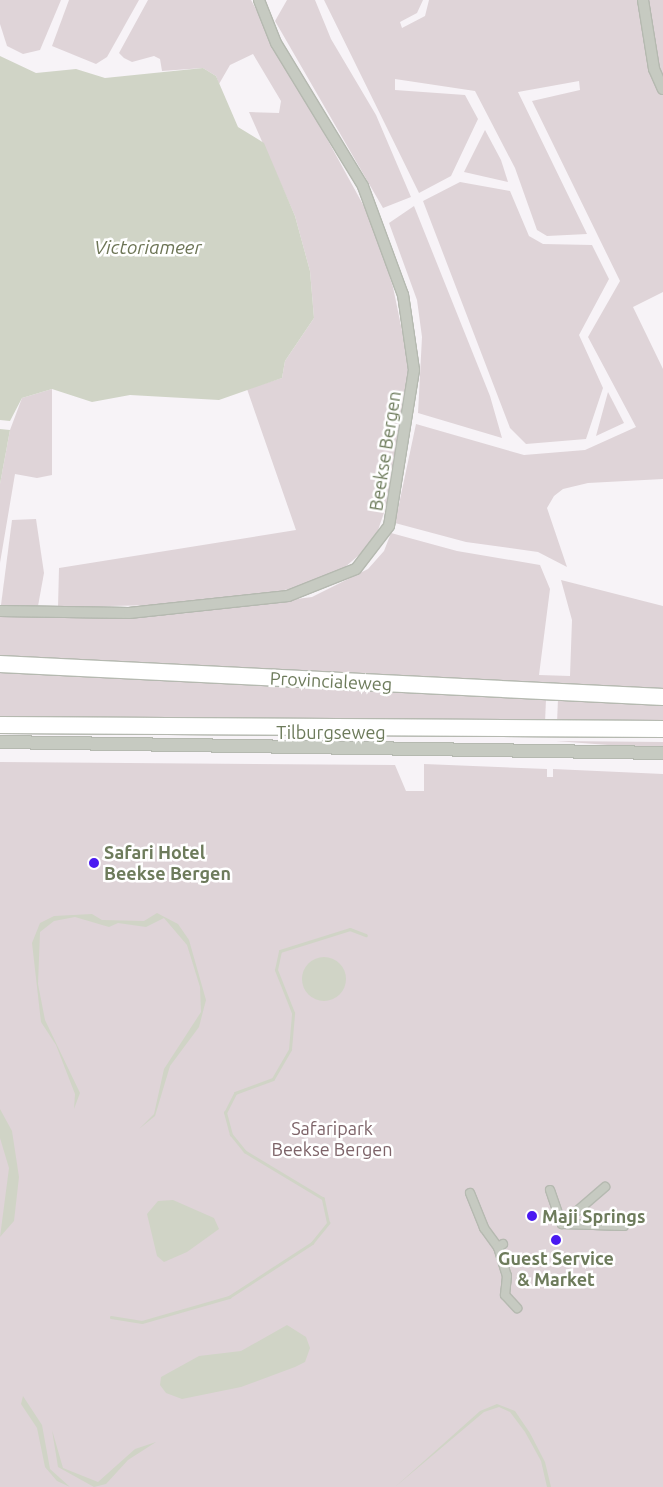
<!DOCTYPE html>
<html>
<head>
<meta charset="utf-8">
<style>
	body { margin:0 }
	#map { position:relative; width:663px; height:1487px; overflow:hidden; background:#f7f3f7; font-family:Ubuntu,sans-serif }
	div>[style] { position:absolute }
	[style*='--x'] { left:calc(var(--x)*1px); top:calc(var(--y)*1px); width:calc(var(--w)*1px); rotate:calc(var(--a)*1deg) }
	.green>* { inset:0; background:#dfd4d8 }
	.water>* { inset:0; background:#d0d4c6 }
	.round { border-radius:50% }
	.stream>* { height:2.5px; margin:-1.25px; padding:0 1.25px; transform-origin:1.25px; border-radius:1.25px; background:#d0d4c6 }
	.roads { filter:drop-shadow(1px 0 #b5b9b0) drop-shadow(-1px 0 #b5b9b0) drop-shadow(0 1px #b5b9b0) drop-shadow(0 -1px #b5b9b0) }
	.pedestrian>* { height:8px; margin:-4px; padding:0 4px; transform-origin:4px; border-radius:4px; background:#c6cac1 }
	.minor>* { height:10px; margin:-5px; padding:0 5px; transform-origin:5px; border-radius:5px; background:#c6cac1 }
	.tertiary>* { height:12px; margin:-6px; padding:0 6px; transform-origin:6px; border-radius:6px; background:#c6cac1 }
	.trunk>* { height:16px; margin:-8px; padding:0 8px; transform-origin:8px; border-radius:8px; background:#fff }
	.dots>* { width:14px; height:14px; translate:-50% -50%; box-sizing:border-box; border:2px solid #fff; border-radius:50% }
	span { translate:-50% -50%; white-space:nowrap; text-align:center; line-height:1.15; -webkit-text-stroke:5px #fff; paint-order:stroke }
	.street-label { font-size:18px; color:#6d7b5b }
	.poi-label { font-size:18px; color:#6d7b5b; font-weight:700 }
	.left { translate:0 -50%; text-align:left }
	.park-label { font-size:18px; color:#7d6368 }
	.water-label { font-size:19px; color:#6d7556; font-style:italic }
</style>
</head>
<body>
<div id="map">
	<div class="green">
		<i style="clip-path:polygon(0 0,61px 0,40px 50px,23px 54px,7px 46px,0 24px)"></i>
		<i style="clip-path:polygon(69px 0,139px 0,107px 57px,96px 64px,52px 46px)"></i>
		<i style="clip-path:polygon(148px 0,251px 0,372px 221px,393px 287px,410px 370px,392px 489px,374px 542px,344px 568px,295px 588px,263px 594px,160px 605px,58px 607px,59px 568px,296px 530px,247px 389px,282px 378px,285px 361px,314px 318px,310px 271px,295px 216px,249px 112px,279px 113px,281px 101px,253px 54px,230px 65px,219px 84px,216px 76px,203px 68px,162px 71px,160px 59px,154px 56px,132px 62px,124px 58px,119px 53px)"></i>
		<i style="clip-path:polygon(287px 0,315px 0,331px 39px,376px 115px,411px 197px,383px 208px,275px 21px)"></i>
		<i style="clip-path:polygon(324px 0,423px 0,417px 13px,400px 22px,402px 28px,425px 16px,429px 0,663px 0,663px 292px,633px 307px,663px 369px,663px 479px,588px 483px,563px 489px,554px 496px,547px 508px,567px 567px,538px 552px,466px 542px,395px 523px,416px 424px,524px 455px,585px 450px,636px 427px,588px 337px,620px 281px,532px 101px,580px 90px,579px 81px,518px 92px,587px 234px,547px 236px,537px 230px,515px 168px,475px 91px,395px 79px,395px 90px,465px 95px,478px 119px,451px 176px,419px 193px)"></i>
		<i style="clip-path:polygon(485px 130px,501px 160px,508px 182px,464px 172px)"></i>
		<i style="clip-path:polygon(460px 182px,510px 191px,529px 236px,543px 244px,592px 245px,609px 279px,579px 335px,603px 388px,586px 439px,526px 444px,510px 428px,423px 201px)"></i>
		<i style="clip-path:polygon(414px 206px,490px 396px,502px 438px,418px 413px,422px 337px,417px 300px,389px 223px)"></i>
		<i style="clip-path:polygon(52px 389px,52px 475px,37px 478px,15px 474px,0 563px,0 484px,10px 430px,22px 398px)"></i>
		<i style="clip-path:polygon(608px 392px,624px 423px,596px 436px)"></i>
		<i style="clip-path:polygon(36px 519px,44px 573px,38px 606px,1px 605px,12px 520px)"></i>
		<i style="clip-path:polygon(391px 533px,457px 551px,540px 565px,550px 589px,539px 675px,570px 676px,572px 620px,561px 580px,663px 606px,663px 691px,0 655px,0 616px,179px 614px,312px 597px,368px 569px,384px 551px)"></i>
		<i style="clip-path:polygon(0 669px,546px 699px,545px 723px,0 719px)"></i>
		<i style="clip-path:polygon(558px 699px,663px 705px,663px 725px,557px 723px)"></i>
		<i style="clip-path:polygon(556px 741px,663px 742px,663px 750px,608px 745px)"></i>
		<i style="clip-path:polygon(0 762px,395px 765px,406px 791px,424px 791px,424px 764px,547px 769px,547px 777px,553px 777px,553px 769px,663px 774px,663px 1487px,0 1487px)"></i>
	</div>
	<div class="water">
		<i style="clip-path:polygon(0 56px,36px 73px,76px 69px,105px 78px,203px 68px,216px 76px,238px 127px,264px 143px,295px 216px,310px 271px,314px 318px,285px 361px,282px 378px,219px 400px,130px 395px,92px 402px,52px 389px,22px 398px,10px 421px,0 420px)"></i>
		<i style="clip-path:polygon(0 429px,10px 430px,0 484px)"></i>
		<i style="clip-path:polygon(157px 913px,178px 924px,189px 940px,206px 1000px,199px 1027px,170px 1066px,155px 1116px,139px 1129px,154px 1114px,164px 1069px,201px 1012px,200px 987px,187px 945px,164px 918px,146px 927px,118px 923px,109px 927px,75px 917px,54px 921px,40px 932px,38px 984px,45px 1020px,80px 1093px,74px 1109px,75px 1094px,56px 1045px,41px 1022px,32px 943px,40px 923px,54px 916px,92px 914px,102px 920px,144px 921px)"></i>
		<i class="round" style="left:302px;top:957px;width:44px;height:44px"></i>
		<i style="clip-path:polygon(0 1109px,12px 1131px,19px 1177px,14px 1221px,0 1237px,9px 1168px,0 1138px)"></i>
		<i style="clip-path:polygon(173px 1200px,214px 1218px,219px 1229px,187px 1252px,164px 1262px,157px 1256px,147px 1214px,158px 1201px)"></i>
		<i style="clip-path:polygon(287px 1325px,306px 1337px,310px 1348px,305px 1362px,295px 1367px,241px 1387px,182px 1399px,166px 1393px,160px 1385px,161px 1377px,199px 1356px,241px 1351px)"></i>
		<i style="clip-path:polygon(23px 1396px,42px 1425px,50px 1469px,70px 1487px,57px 1481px,45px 1467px,37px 1428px,21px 1404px)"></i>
		<i style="clip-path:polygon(497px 1404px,515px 1411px,530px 1433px,545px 1462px,551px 1487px,547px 1487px,541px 1461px,525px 1432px,510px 1412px,499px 1407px,484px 1412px,395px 1487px,480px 1411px)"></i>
		<i style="clip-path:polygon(52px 1430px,63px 1468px,98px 1482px,135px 1449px,156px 1442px,128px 1460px,106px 1484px,94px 1487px,58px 1467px)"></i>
	</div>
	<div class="stream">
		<i style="--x:111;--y:1317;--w:31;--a:9"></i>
		<i style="--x:142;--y:1322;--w:91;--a:-16"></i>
		<i style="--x:229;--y:1297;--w:99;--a:-33"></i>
		<i style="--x:312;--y:1243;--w:26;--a:-51"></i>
		<i style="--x:328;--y:1223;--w:25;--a:-102"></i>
		<i style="--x:323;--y:1199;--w:91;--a:-148.9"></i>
		<i style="--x:245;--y:1152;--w:22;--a:-129"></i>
		<i style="--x:231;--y:1135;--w:23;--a:-105"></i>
		<i style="--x:225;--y:1113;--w:22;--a:-63"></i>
		<i style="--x:235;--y:1093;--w:40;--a:-20.2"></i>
		<i style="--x:273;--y:1079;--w:34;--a:-60"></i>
		<i style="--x:290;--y:1049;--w:36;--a:-85"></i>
		<i style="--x:293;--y:1013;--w:46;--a:-111.6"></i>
		<i style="--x:276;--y:970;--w:19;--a:-78"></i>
		<i style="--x:280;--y:951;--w:73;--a:-17.4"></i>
		<i style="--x:350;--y:929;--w:17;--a:21"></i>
	</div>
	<div class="roads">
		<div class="pedestrian">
			<i style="--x:550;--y:1190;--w:36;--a:71"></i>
			<i style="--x:470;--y:1193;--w:38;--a:68"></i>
			<i style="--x:484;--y:1228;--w:24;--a:54"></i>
			<i style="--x:562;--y:1224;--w:62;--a:1.8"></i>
			<i style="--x:562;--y:1224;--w:57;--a:-40.7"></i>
			<i style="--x:503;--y:1244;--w:6;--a:149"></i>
			<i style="--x:498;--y:1247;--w:30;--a:73"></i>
			<i style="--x:507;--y:1276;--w:19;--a:96"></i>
			<i style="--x:505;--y:1295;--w:18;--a:47"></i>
		</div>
		<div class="minor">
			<i style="--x:643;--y:0;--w:70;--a:80.9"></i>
			<i style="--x:654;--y:69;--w:22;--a:66"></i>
			<i style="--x:0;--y:611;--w:129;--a:0.9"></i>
			<i style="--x:129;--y:613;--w:160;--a:-6.1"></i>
			<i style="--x:288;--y:596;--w:73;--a:-21.7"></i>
			<i style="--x:356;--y:569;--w:54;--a:-52.5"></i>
			<i style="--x:389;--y:526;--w:158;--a:-80.9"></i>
			<i style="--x:414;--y:370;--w:76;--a:-98.3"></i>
			<i style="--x:403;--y:295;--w:116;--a:-110.2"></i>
			<i style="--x:363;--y:186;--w:167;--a:-121.3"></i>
			<i style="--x:276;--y:43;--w:46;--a:-111.6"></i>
		</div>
		<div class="tertiary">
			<i style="--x:0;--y:742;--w:663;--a:0.95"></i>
		</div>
		<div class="trunk">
			<i style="--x:0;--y:664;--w:664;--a:2.85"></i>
			<i style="--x:0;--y:725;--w:663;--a:0.35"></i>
		</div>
	</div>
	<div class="dots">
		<i style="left:94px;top:863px;background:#4a19f1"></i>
		<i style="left:532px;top:1216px;background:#4a19f1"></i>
		<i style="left:556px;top:1240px;background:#4a19f1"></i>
	</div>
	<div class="street-label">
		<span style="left:385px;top:451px;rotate:-81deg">Beekse Bergen</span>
		<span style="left:331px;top:681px;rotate:3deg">Provincialeweg</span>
		<span style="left:331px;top:732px">Tilburgseweg</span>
	</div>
	<div class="poi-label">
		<span class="left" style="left:104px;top:863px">Safari Hotel<br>Beekse Bergen</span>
		<span class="left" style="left:542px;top:1216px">Maji Springs</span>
		<span style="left:556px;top:1269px">Guest Service<br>&amp; Market</span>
	</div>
	<div class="park-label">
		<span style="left:332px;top:1139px">Safaripark<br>Beekse Bergen</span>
	</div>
	<div class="water-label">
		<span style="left:148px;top:248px">Victoriameer</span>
	</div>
</div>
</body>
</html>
